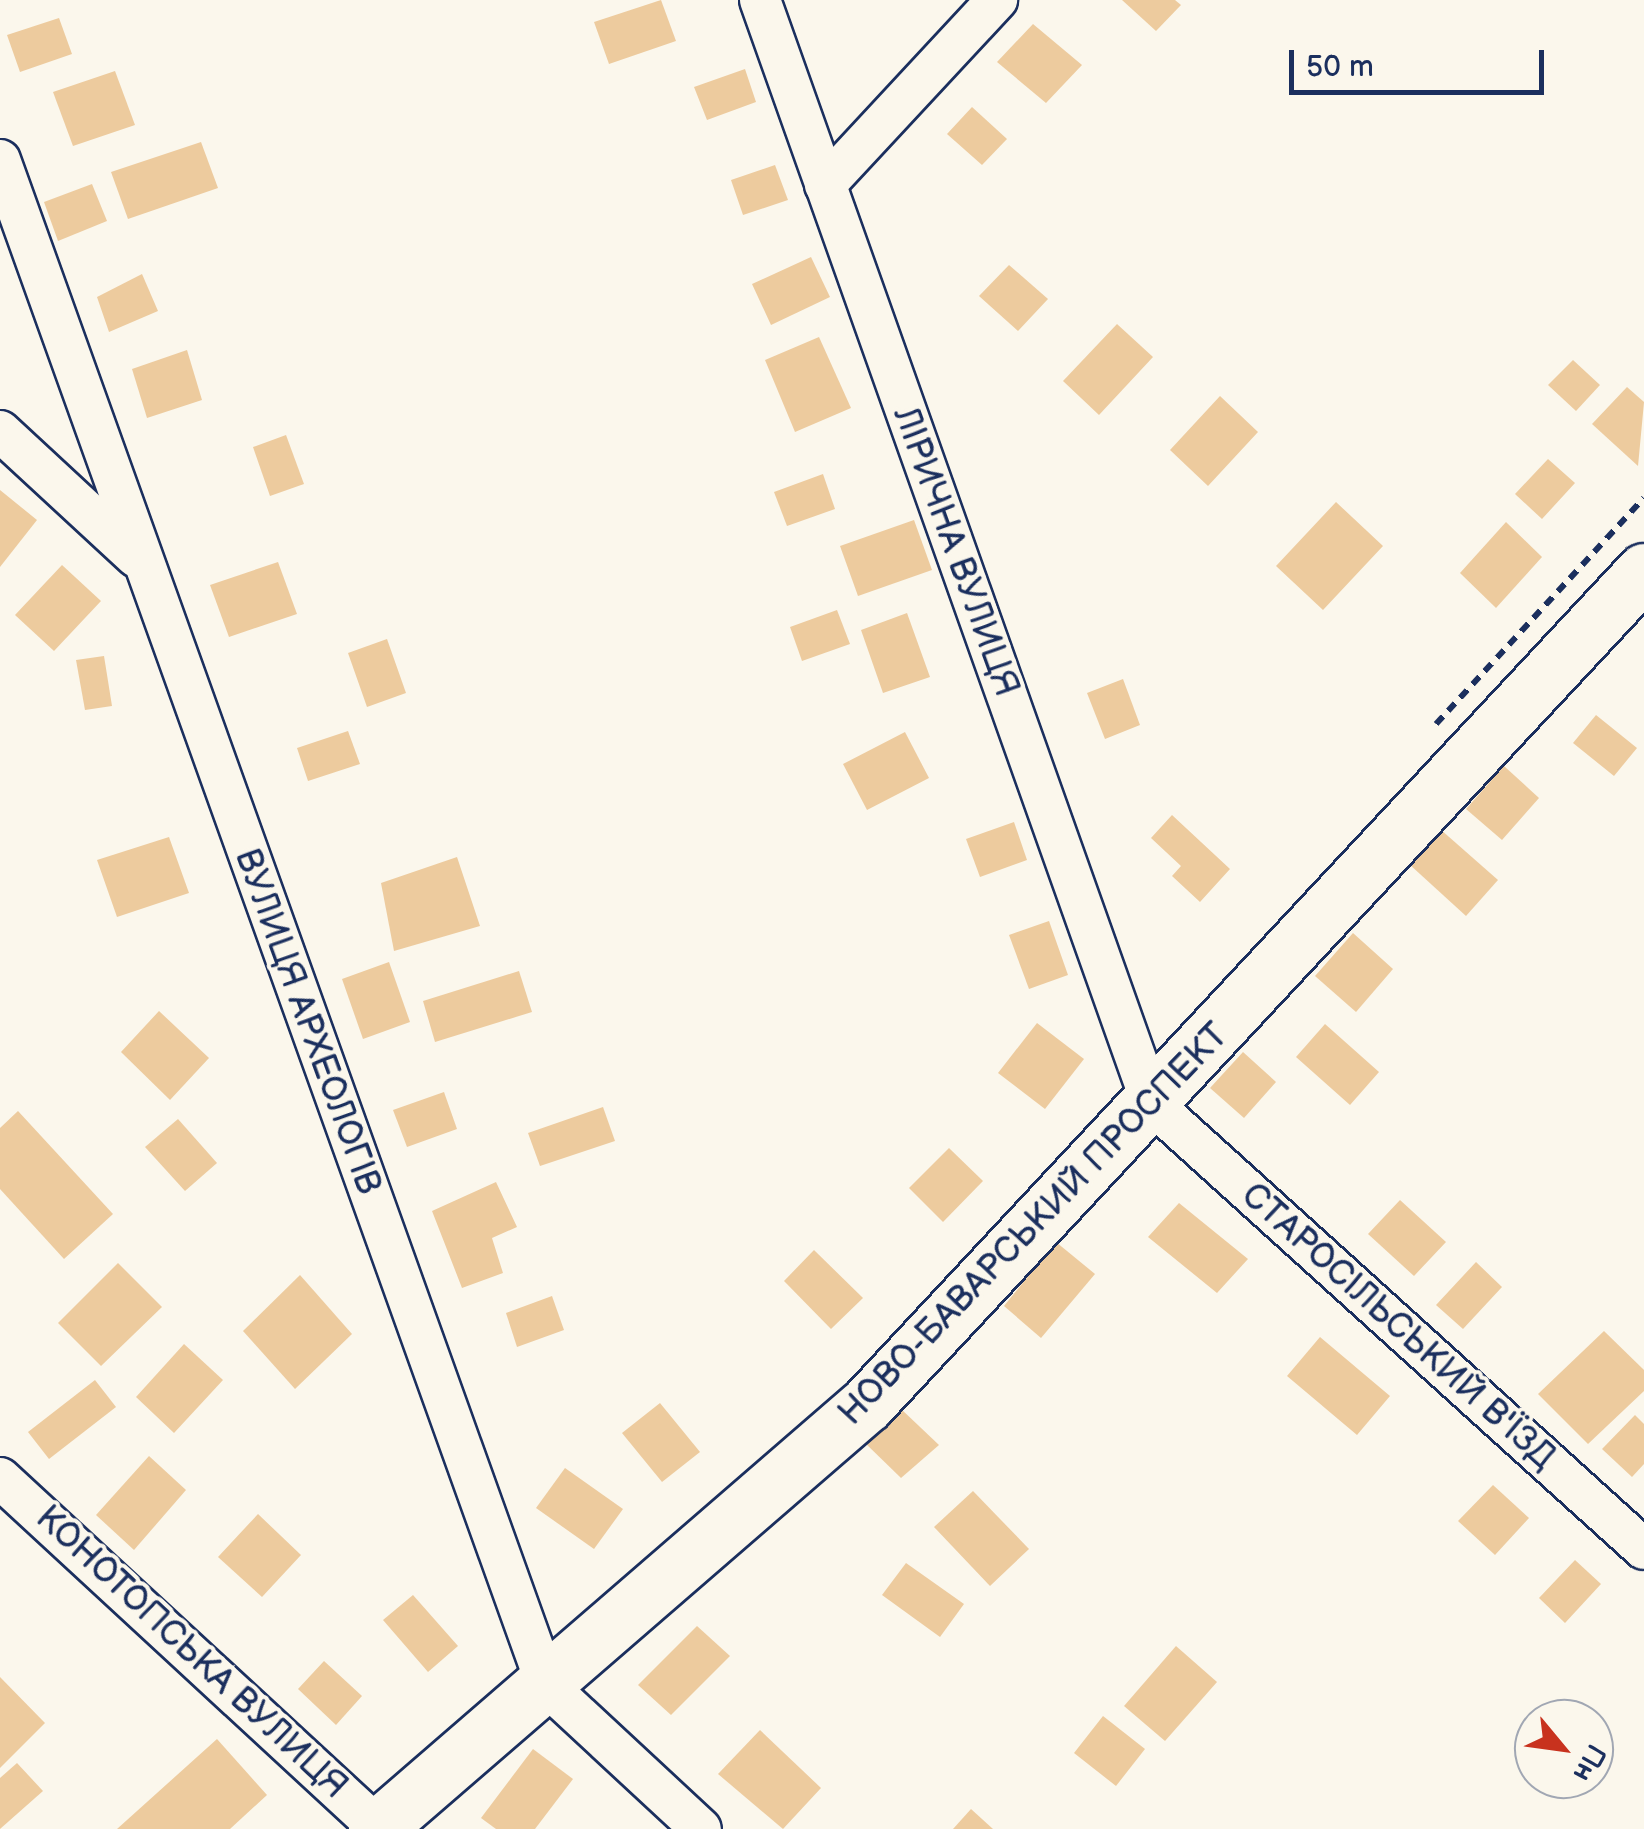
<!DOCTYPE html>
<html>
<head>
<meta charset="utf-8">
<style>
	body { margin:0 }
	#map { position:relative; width:1644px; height:1829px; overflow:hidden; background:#fbf7ec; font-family:"Balsamiq Sans",sans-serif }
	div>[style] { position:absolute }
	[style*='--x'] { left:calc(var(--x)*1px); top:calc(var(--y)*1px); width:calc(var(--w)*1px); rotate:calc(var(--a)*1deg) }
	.building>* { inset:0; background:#edcb9e }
	.path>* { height:6px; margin-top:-3px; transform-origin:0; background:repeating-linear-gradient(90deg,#1b2f5e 0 10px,transparent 0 18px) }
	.roads { filter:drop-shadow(2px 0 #1b2f5e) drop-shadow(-2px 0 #1b2f5e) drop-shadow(0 2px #1b2f5e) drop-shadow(0 -2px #1b2f5e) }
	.street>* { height:40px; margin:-20px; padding:0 20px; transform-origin:20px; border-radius:20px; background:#fbf7ec }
	.primary>* { height:55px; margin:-27.5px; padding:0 27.5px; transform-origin:27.5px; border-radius:27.5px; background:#fbf7ec }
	span { translate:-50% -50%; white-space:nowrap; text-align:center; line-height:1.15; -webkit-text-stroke:8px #fbf7ec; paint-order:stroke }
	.street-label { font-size:35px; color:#1b2f5e }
	.north { position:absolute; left:1514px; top:1699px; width:100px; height:100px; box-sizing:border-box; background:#fbf7ec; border:2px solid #a1a7b3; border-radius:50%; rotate:119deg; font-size:28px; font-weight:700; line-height:40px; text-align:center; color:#1b2f5e }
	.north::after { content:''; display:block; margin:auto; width:35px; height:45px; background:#c8321e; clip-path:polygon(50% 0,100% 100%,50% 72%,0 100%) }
	.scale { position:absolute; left:1289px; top:50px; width:255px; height:45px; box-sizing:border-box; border:5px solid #1b2f5e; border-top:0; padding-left:12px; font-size:30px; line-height:35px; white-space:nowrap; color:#1b2f5e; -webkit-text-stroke:8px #fbf7ec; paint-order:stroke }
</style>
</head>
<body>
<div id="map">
	<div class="building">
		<i style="clip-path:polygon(661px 0,676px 41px,609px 64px,594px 22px)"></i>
		<i style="clip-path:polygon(1122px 0,1175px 0,1181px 5px,1156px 31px)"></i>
		<i style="clip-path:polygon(59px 18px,72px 54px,20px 72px,7px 35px)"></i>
		<i style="clip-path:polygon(1033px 24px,1082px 65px,1046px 103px,997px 62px)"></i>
		<i style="clip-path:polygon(745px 69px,756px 102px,707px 120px,694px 87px)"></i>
		<i style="clip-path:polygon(115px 71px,135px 125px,73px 146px,53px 92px)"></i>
		<i style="clip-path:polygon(972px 107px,1007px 139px,982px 165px,947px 134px)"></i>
		<i style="clip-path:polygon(201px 142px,218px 188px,128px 219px,111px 172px)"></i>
		<i style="clip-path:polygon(775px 165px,788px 200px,743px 215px,731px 180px)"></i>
		<i style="clip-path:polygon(92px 184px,107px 221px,58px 241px,44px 202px)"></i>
		<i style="clip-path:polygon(811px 257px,830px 297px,771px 325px,752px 284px)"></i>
		<i style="clip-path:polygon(1009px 265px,1048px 299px,1018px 331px,979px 296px)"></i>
		<i style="clip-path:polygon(142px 274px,158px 311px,109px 332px,97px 297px)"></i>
		<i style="clip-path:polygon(1117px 324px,1153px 357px,1099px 415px,1063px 381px)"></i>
		<i style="clip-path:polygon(819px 337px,851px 408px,795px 432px,765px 360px)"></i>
		<i style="clip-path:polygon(187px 350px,202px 400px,147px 418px,132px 369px)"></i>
		<i style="clip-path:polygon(1573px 360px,1600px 385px,1576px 411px,1548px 385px)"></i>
		<i style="clip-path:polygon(1627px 387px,1644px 402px,1638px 466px,1592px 424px)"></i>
		<i style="clip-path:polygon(1220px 396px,1258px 432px,1208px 486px,1170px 450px)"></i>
		<i style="clip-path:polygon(286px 435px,304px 484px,270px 496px,253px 447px)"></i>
		<i style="clip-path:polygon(1548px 459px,1575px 483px,1542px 519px,1515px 494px)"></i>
		<i style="clip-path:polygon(823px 474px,835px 509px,787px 526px,774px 492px)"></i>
		<i style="clip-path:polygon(0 490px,37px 520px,0 567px)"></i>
		<i style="clip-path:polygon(1336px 502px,1383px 546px,1323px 610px,1276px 566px)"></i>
		<i style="clip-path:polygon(914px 520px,932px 570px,858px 596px,840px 546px)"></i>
		<i style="clip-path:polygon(1506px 522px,1542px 557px,1496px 608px,1460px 573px)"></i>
		<i style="clip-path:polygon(278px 562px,297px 614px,229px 637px,210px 585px)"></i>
		<i style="clip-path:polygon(62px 565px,101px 601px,54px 651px,15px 615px)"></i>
		<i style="clip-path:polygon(837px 610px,850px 644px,802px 661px,790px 627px)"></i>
		<i style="clip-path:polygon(907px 613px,930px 677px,883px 693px,861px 630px)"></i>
		<i style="clip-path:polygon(387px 639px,406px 693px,367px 707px,348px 653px)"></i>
		<i style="clip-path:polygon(104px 656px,112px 706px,85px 710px,76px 660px)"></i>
		<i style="clip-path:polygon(1123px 679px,1140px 725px,1105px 739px,1087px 693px)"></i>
		<i style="clip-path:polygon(1596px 715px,1637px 748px,1614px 776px,1573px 743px)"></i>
		<i style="clip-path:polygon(348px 731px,360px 764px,308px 781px,297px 748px)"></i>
		<i style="clip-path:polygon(905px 732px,929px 778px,867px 810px,843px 764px)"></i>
		<i style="clip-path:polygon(1504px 766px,1539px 798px,1502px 840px,1466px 809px)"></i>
		<i style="clip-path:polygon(1172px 815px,1230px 869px,1200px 902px,1172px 876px,1181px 866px,1151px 838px)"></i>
		<i style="clip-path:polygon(1014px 822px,1027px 860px,980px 877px,966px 839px)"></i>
		<i style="clip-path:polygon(1440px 829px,1498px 880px,1466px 916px,1409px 864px)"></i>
		<i style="clip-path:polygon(169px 837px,189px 893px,117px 917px,97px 860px)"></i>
		<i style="clip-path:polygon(457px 857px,480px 926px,394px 951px,381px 883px)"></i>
		<i style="clip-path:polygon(1049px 921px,1068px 975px,1029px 989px,1009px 935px)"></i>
		<i style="clip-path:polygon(1353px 933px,1393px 969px,1356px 1012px,1315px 976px)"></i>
		<i style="clip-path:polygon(389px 962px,410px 1022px,363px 1039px,342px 979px)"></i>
		<i style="clip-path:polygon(519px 971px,532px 1012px,435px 1042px,423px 1001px)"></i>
		<i style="clip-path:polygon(159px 1011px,209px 1058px,170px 1100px,121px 1052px)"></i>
		<i style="clip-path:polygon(1037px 1023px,1084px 1059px,1045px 1109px,998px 1073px)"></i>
		<i style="clip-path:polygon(1325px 1024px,1379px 1072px,1350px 1105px,1296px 1057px)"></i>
		<i style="clip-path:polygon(1243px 1052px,1276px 1082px,1244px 1118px,1210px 1088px)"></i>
		<i style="clip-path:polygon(444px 1092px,457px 1129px,407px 1147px,393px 1110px)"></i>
		<i style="clip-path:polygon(603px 1107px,615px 1141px,540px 1166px,528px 1133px)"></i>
		<i style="clip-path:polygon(18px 1111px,113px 1214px,64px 1259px,0 1189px,0 1128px)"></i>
		<i style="clip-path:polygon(178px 1119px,217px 1163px,185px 1191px,145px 1147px)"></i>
		<i style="clip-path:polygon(949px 1148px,983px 1181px,943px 1222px,909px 1188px)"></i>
		<i style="clip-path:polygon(496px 1182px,517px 1227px,492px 1238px,503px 1273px,462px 1288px,432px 1211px)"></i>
		<i style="clip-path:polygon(1400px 1200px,1446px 1242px,1414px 1276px,1368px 1234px)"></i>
		<i style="clip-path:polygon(1179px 1203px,1248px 1259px,1217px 1293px,1148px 1237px)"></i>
		<i style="clip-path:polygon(1056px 1242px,1095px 1274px,1041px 1338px,1004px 1306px)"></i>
		<i style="clip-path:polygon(814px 1250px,863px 1298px,831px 1329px,784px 1281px)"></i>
		<i style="clip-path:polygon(1476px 1262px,1502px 1287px,1463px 1329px,1436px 1305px)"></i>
		<i style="clip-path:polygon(118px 1263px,162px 1307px,101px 1366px,58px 1323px)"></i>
		<i style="clip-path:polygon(300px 1275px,352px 1334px,295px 1389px,243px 1331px)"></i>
		<i style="clip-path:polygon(552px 1296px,564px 1330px,517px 1347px,506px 1313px)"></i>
		<i style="clip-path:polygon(1604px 1331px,1644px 1370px,1644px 1391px,1588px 1444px,1538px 1394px)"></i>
		<i style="clip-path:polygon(1320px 1337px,1390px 1396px,1357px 1435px,1287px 1376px)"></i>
		<i style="clip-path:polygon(184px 1344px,223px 1380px,174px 1433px,136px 1397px)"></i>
		<i style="clip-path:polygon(95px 1380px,116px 1407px,49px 1459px,28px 1432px)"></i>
		<i style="clip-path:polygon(660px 1403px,700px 1452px,662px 1482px,622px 1433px)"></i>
		<i style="clip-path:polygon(900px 1408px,939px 1445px,901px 1478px,863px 1441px)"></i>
		<i style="clip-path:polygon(1635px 1415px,1644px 1424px,1644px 1464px,1632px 1477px,1602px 1449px)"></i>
		<i style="clip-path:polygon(149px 1456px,186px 1490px,134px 1550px,96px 1515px)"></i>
		<i style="clip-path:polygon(565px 1468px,623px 1509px,594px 1549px,536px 1508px)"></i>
		<i style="clip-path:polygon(1493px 1485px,1529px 1518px,1495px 1555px,1458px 1521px)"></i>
		<i style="clip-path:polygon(973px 1491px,1029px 1549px,990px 1586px,934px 1527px)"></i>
		<i style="clip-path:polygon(258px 1514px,301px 1555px,262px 1597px,218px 1557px)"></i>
		<i style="clip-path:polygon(1575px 1560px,1601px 1584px,1565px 1623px,1539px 1598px)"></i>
		<i style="clip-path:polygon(906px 1563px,964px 1604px,940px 1637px,882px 1595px)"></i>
		<i style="clip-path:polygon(413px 1595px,458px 1646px,428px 1672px,383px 1620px)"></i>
		<i style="clip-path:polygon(697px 1626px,730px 1656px,671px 1715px,638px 1685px)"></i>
		<i style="clip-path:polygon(1176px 1646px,1217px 1682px,1165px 1741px,1124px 1706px)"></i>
		<i style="clip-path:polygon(324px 1661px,362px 1696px,336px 1725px,298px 1689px)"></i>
		<i style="clip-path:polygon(0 1677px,45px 1723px,0 1768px)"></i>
		<i style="clip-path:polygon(1103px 1716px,1145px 1749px,1116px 1786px,1074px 1753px)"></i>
		<i style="clip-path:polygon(760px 1730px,821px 1788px,783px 1829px,718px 1774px)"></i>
		<i style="clip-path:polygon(217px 1739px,267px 1795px,230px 1829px,117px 1829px)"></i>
		<i style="clip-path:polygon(533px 1749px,573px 1779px,535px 1829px,496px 1829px,481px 1818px)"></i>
		<i style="clip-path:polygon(17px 1763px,43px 1791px,0 1829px,0 1778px)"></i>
		<i style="clip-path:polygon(971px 1809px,993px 1829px,953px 1829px)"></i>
	</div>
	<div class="path">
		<i style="--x:1436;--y:724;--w:307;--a:-47.4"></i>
	</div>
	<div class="roads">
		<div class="street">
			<i style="--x:760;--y:0;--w:1172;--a:70.45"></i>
			<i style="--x:1152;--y:1104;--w:663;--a:42.13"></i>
			<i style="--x:0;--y:160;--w:1621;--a:70.28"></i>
			<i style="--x:547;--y:1686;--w:210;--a:42.9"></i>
			<i style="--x:825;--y:185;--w:253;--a:-47.1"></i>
			<i style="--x:0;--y:431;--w:185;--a:42.8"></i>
			<i style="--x:0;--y:1478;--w:517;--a:42.73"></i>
		</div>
		<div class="primary">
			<i style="--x:376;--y:1829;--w:649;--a:-40.88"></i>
			<i style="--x:867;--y:1404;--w:1139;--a:-46.99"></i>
		</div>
	</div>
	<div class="street-label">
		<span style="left:955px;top:552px;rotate:70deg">ЛІРИЧНА ВУЛИЦЯ</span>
		<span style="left:307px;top:1022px;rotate:70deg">ВУЛИЦЯ АРХЕОЛОГІВ</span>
		<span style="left:1034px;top:1225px;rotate:-46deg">НОВО-БАВАРСЬКИЙ ПРОСПЕКТ</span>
		<span style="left:1398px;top:1327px;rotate:42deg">СТАРОСІЛЬСЬКИЙ В'ЇЗД</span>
		<span style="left:191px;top:1653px;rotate:43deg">КОНОТОПСЬКА ВУЛИЦЯ</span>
	</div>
	<div class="north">Пн</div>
	<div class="scale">50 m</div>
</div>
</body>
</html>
